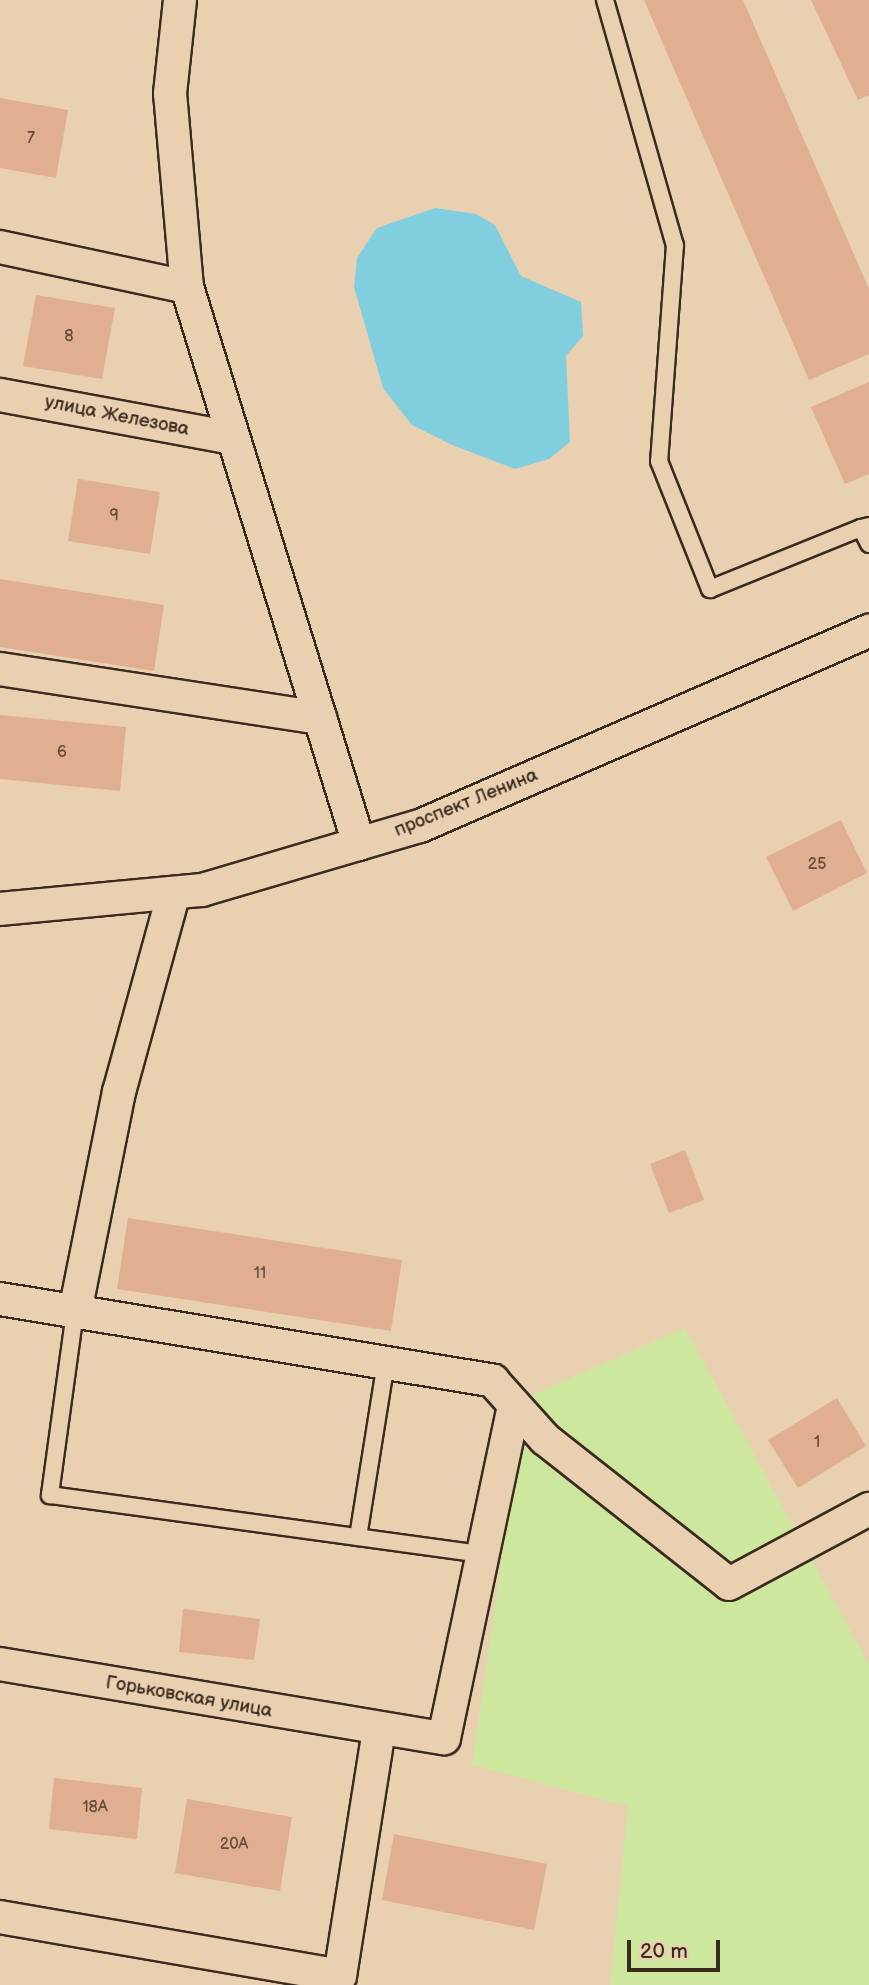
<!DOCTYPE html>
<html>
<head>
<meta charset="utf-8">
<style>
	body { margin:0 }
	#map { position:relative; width:869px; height:1985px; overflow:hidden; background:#e9d0b1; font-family:"Balsamiq Sans",sans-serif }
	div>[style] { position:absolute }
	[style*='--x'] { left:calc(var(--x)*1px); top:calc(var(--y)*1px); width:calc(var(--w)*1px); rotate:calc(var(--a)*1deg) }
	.green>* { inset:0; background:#cde89e }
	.water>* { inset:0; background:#81cfde }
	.building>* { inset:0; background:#e0af92 }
	.roads { filter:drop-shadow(2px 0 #3b2a1e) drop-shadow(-2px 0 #3b2a1e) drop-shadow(0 2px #3b2a1e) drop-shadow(0 -2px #3b2a1e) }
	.lane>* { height:16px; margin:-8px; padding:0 8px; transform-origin:8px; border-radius:8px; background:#e9d0b1 }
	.street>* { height:32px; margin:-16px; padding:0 16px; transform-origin:16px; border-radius:16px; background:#e9d0b1 }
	span { translate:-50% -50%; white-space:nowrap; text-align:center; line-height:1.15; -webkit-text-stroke:5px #e9d0b1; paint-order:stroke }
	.number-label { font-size:16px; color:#644b3b }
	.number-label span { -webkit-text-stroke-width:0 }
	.street-label { font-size:19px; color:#3b2a1e }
	.scale { position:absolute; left:627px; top:1940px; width:93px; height:32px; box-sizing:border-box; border:4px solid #3b2a1e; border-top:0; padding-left:9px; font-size:21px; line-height:24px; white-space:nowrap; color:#3b2a1e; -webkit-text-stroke:5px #e9d0b1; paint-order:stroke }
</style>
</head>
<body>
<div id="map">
	<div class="green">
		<i style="clip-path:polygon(685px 1328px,869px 1665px,869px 1985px,610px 1985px,628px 1806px,472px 1765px,525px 1398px)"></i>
	</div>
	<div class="water">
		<i style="clip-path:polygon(435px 208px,476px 214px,495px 225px,521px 276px,581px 302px,583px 336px,566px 356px,570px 442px,549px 459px,515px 469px,452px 445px,412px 425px,383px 388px,354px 287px,357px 258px,377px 228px)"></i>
	</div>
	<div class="building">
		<i style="clip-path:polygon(644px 0,743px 0,869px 289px,869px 354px,809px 380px)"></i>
		<i style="clip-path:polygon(811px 0,869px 0,869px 95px,858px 100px)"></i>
		<i style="clip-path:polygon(0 98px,68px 110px,56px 178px,0 168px)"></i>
		<i style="clip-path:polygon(36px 295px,115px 308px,102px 379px,23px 366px)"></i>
		<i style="clip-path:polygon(869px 382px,869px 474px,845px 484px,811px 407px)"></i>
		<i style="clip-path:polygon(78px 479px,160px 492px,150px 554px,68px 541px)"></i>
		<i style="clip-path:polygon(0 579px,164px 605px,154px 671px,0 647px)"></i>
		<i style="clip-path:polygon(0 715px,126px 727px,120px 791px,0 779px)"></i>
		<i style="clip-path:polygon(841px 820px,867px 873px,793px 911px,766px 857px)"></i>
		<i style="clip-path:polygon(685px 1150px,704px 1200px,669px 1213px,650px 1164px)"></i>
		<i style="clip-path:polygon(128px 1218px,402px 1260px,391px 1331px,117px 1289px)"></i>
		<i style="clip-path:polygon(837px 1398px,866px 1446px,798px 1488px,768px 1440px)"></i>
		<i style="clip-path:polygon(183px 1609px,260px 1619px,254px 1660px,179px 1652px)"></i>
		<i style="clip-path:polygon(54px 1778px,142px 1788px,137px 1839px,49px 1829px)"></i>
		<i style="clip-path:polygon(187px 1799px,292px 1817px,280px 1891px,175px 1873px)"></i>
		<i style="clip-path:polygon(394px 1834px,547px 1864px,534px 1930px,382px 1900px)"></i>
	</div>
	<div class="roads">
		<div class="lane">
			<i style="--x:605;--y:0;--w:255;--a:74.1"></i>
			<i style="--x:675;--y:245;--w:217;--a:94.2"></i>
			<i style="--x:659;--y:461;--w:138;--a:68.3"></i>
			<i style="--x:710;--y:589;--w:163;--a:-22"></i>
			<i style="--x:869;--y:526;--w:8;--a:166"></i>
			<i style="--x:861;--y:528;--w:18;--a:63"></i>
			<i style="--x:75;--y:1312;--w:185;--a:97.8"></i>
			<i style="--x:50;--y:1495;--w:437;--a:7.8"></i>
			<i style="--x:358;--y:1537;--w:176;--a:-80.9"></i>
		</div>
		<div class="street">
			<i style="--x:180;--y:0;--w:94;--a:96.1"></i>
			<i style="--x:170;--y:93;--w:195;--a:85"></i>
			<i style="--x:187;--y:287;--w:583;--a:72.84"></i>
			<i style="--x:0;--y:247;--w:191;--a:12.1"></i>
			<i style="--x:0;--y:395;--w:237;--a:10.5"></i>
			<i style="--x:0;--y:669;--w:324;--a:8.7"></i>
			<i style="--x:0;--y:909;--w:203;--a:-5.4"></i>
			<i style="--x:202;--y:890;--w:227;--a:-16.4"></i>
			<i style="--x:420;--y:826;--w:490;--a:-23.5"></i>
			<i style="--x:0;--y:1299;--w:500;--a:9.4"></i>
			<i style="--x:493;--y:1381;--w:78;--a:48.1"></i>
			<i style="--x:545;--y:1439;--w:234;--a:38.2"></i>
			<i style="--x:729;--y:1584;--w:159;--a:-28.2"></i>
			<i style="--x:75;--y:1312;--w:224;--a:-78.7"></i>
			<i style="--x:119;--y:1092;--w:206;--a:-74.6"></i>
			<i style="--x:0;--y:1664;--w:450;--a:9.5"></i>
			<i style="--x:444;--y:1738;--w:340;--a:-78.1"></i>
			<i style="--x:0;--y:1917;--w:345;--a:9.8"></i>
			<i style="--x:340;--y:1976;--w:248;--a:-81"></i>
		</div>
	</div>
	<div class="number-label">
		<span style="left:31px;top:139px">7</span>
		<span style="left:69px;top:337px">8</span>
		<span style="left:114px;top:516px">9</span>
		<span style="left:62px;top:753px">6</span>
		<span style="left:817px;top:865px">25</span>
		<span style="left:260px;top:1274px">11</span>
		<span style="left:817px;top:1443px">1</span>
		<span style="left:95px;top:1808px">18А</span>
		<span style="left:234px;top:1845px">20А</span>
	</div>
	<div class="street-label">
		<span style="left:117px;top:416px;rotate:11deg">улица Железова</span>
		<span style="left:466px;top:803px;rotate:-22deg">проспект Ленина</span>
		<span style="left:189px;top:1697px;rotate:10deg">Горьковская улица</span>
	</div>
	<div class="scale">20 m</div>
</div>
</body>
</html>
